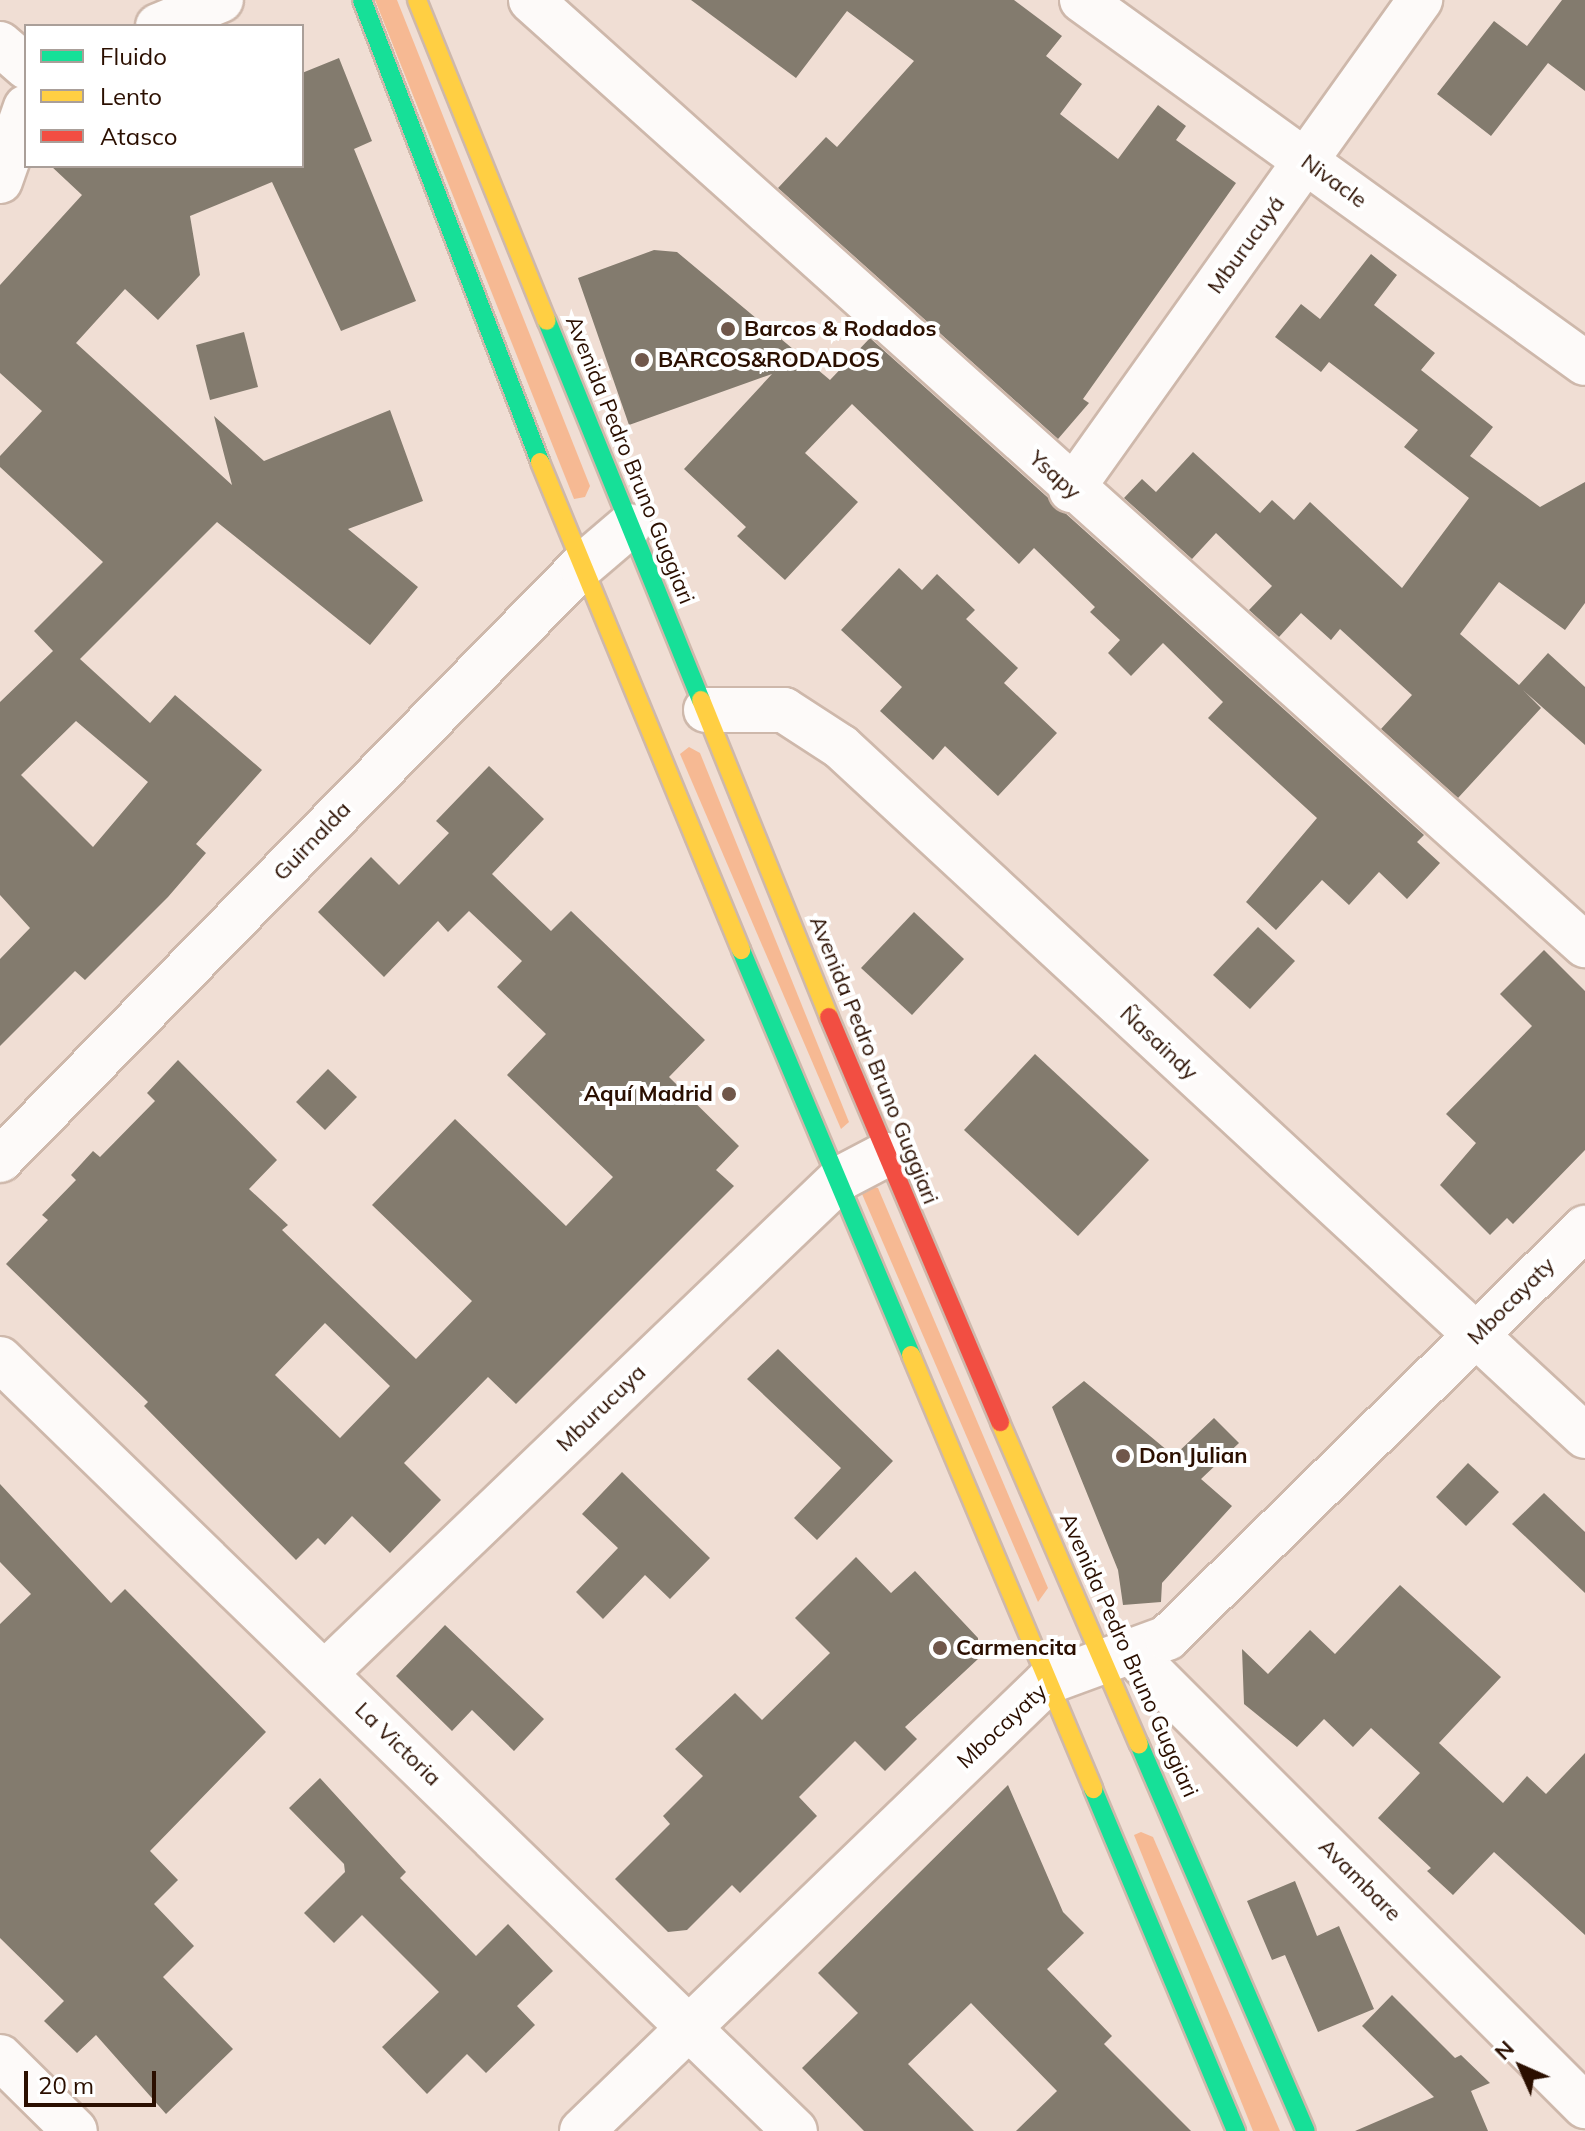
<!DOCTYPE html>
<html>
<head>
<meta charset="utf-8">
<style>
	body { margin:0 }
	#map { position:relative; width:1585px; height:2131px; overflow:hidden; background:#f0ded4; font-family:Mulish,sans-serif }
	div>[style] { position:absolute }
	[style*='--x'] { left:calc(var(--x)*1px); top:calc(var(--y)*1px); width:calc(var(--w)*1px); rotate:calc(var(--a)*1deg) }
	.green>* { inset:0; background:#f6b993 }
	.building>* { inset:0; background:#837b6e }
	.roads { filter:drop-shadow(2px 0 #ceb8ab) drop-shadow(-2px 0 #ceb8ab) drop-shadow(0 2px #ceb8ab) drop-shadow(0 -2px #ceb8ab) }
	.street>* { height:44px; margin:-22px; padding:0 22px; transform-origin:22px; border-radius:22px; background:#fdfaf9 }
	.fast>* { height:18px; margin:-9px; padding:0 9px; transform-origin:9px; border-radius:9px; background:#16e098 }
	.slow>* { height:18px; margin:-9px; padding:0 9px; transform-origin:9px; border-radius:9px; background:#ffcf43 }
	.jam>* { height:18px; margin:-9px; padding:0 9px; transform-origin:9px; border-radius:9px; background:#f24e42 }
	.dots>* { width:22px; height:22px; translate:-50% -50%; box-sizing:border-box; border:4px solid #fff; border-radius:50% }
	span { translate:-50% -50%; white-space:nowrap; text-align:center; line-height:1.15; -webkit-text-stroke:8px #fff; paint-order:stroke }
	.street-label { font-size:22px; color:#2b0f00 }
	.poi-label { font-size:22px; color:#2b0f00; font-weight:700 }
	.left { translate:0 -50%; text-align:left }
	.right { translate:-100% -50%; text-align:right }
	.legend { position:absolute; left:24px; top:24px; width:280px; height:144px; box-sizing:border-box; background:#fff; border:2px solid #aa9f99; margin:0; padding:10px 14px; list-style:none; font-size:24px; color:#2b0f00 }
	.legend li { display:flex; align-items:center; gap:16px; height:40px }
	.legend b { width:40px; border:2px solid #aa9f99 }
	.north { position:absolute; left:1481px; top:2027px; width:80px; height:80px; -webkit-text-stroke:6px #fff; paint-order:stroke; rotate:315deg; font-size:22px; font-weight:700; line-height:32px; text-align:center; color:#2b0f00 }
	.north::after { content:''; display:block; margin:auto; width:28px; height:36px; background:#2b0f00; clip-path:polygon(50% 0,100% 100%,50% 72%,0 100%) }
	.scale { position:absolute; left:24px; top:2071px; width:132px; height:36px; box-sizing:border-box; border:4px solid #2b0f00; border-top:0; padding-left:10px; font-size:24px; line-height:28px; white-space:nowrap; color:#2b0f00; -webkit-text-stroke:6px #fff; paint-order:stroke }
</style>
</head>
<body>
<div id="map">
	<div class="green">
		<i style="clip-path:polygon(375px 0,397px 0,590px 486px,585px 497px,574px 499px)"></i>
		<i style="clip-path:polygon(689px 747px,700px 753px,849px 1122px,841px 1129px,680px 754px)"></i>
		<i style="clip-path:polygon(871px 1186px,878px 1188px,1048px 1588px,1038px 1602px,862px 1194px)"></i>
		<i style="clip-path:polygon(1141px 1832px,1153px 1837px,1280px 2131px,1253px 2131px,1134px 1835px)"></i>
	</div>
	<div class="building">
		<i style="clip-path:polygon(691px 0,1014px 0,1062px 36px,1046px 56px,1082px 84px,1060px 114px,1118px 159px,1158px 105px,1186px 126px,1176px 140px,1236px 183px,1083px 399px,1089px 403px,1058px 439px,778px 188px,826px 137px,837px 147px,914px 61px,847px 11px,796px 78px)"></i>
		<i style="clip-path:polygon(1562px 0,1585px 0,1585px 91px,1548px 63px,1491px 136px,1437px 94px,1494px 21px,1527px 46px)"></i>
		<i style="clip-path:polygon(evenodd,339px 58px,372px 141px,354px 149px,416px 301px,341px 331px,272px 182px,190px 216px,200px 275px,158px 320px,125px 289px,76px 343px,232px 485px,214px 416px,264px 461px,390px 410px,423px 501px,348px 529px,418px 587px,370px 645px,217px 522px,80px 659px,150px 723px,175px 695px,262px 770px,196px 844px,206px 853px,168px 897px,85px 980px,75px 971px,0 1046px,0 959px,30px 928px,0 895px,0 702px,53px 651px,34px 631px,103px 562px,0 467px,0 456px,42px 411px,0 373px,0 285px,82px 195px,51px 166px,302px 166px,302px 73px,339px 58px,76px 721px,148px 782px,93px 847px,21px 775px,76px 721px)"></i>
		<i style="clip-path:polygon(654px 250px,677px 252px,830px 380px,870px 338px,1424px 835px,1417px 842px,1440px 863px,1407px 899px,1379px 872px,1349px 905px,1322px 880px,1276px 930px,1246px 902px,1317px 818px,1208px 718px,1223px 702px,1163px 643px,1131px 676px,1108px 653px,1120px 640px,1090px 612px,1095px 607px,1034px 548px,1019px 564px,852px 404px,805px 453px,858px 502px,785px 580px,737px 536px,746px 527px,684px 469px,772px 374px,629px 425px,578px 278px)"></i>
		<i style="clip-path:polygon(1371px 254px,1397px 275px,1374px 305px,1435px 353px,1421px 370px,1493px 427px,1470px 456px,1540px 507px,1585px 482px,1585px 603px,1565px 630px,1499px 582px,1460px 634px,1519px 685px,1548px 653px,1585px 687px,1585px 745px,1523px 690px,1541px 708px,1458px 798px,1381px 729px,1412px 695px,1340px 629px,1331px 640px,1301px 613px,1279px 637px,1249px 610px,1272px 586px,1216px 533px,1192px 559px,1124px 498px,1142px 479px,1156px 492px,1193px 452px,1260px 513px,1272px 500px,1294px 520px,1310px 502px,1402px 588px,1469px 498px,1404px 447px,1418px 430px,1329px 362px,1321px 372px,1275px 337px,1301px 304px,1320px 319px)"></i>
		<i style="clip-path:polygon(244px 332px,258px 387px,210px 400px,196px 345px)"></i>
		<i style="clip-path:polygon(899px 568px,922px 590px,937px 574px,975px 610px,966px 619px,1018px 668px,1004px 683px,1057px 733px,998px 796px,945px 746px,933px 760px,880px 711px,902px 687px,841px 630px)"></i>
		<i style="clip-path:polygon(evenodd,489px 766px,544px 819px,492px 874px,551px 931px,571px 911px,705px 1040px,669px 1077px,739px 1146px,716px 1170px,734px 1186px,516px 1404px,488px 1377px,404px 1463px,441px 1500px,390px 1553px,352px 1516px,325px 1545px,318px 1538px,296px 1560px,144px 1406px,148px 1402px,6px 1264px,48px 1220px,42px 1215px,76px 1180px,71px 1175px,93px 1151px,100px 1157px,155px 1101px,147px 1093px,178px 1060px,277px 1160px,249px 1189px,288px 1225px,282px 1230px,416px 1359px,472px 1301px,372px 1205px,455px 1119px,566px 1226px,613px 1177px,507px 1075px,546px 1034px,497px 987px,522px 961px,469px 911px,448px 932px,438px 921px,384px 977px,318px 912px,371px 857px,399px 885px,449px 833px,436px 821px,489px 766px,325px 1323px,390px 1386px,340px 1438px,275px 1375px,325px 1323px)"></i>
		<i style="clip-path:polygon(914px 912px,964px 959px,912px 1015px,861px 968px)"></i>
		<i style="clip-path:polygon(1258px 927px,1295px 961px,1250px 1009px,1213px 975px)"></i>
		<i style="clip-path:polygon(1544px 950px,1585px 991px,1585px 1150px,1513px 1224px,1507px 1218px,1490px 1235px,1440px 1185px,1476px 1143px,1446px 1114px,1532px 1026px,1500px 994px)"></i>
		<i style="clip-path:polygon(1035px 1054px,1149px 1160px,1078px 1236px,964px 1130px)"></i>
		<i style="clip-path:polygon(328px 1069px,357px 1097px,325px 1130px,296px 1102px)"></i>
		<i style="clip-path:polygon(778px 1349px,893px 1461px,817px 1540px,794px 1518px,841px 1468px,747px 1379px)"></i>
		<i style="clip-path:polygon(1084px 1381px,1174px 1456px,1214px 1418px,1239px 1443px,1201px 1479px,1232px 1506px,1162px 1583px,1161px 1602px,1123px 1605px,1118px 1570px,1052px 1407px)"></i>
		<i style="clip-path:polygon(1468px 1463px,1499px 1492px,1466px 1526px,1436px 1497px)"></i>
		<i style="clip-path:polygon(622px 1472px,710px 1558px,670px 1599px,645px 1575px,603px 1619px,576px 1592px,618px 1548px,582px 1514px)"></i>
		<i style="clip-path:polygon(0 1484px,111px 1603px,125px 1589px,266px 1732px,150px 1851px,178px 1880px,154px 1904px,194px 1946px,163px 1977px,233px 2049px,166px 2114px,96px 2035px,77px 2053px,44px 2021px,64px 2001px,0 1938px,0 1624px,31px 1594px,0 1562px)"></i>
		<i style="clip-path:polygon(1544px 1493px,1585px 1532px,1585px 1593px,1512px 1524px)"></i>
		<i style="clip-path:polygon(856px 1557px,891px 1593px,915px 1571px,978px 1638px,978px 1659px,905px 1727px,917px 1739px,885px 1771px,855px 1741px,799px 1797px,817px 1816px,740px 1893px,732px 1885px,687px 1930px,668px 1932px,615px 1879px,670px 1824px,663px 1816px,703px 1776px,675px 1749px,735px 1693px,762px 1720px,830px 1653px,795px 1618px)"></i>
		<i style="clip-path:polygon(1400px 1585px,1501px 1677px,1439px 1743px,1503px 1803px,1527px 1776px,1546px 1794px,1585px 1753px,1585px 1935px,1494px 1852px,1453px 1895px,1427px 1871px,1431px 1868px,1378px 1818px,1420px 1773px,1371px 1728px,1353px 1747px,1324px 1719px,1297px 1747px,1244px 1704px,1242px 1649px,1268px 1674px,1310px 1630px,1335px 1654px)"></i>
		<i style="clip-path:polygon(445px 1625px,544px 1719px,514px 1751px,472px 1710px,452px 1731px,396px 1676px)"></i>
		<i style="clip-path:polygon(320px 1778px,406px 1872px,400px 1878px,476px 1956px,508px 1924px,553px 1971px,517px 2006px,535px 2025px,486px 2073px,467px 2054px,427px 2094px,382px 2047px,439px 1992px,362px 1915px,334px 1943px,304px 1913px,345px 1872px,344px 1864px,289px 1808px)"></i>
		<i style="clip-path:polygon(1008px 1785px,1063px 1912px,1084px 1933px,1047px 1969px,1112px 2036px,1104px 2044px,1191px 2131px,1016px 2131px,1057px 2091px,971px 2003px,908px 2064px,974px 2131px,864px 2131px,802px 2068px,858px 2013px,818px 1973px)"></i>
		<i style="clip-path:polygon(1295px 1881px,1317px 1936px,1339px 1926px,1374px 2009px,1318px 2032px,1285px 1955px,1272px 1960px,1247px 1901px)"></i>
		<i style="clip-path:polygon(1392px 1995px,1455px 2058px,1461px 2055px,1490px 2083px,1471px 2091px,1488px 2131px,1355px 2131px,1434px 2097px,1362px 2026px)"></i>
	</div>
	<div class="roads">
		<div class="street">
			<i style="--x:531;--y:0;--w:1416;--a:41.88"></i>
			<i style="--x:1082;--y:0;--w:620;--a:35.82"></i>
			<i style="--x:158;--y:26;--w:68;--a:-22.4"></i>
			<i style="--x:0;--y:44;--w:35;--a:41"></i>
			<i style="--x:0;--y:181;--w:78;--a:-70.6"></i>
			<i style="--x:1071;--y:490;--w:602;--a:-54.54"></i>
			<i style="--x:706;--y:710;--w:78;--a:0"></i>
			<i style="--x:784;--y:710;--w:68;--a:33"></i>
			<i style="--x:841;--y:747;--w:1014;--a:42.8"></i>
			<i style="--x:0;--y:1160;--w:830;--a:-45.59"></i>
			<i style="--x:581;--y:567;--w:63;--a:-40.5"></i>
			<i style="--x:0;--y:1359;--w:1108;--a:44.16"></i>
			<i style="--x:1134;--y:1655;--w:638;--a:45"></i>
			<i style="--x:325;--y:1673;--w:715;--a:-43.81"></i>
			<i style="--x:841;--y:1178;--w:50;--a:-27.6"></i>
			<i style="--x:0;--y:2057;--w:105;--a:44.6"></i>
			<i style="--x:582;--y:2131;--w:646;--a:-44"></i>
			<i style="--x:1047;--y:1682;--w:128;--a:-20.1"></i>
			<i style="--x:1167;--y:1638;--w:586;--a:-44.45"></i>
		</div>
		<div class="fast">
			<i style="--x:362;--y:0;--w:495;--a:68.9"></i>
			<i style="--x:547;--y:321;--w:409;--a:67.9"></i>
			<i style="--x:741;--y:950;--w:439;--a:67.2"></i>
			<i style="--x:1139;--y:1744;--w:421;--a:66.7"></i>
			<i style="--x:1093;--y:1789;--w:371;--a:67.3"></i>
		</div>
		<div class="slow">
			<i style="--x:417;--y:0;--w:346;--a:68"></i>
			<i style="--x:540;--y:462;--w:528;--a:67.61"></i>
			<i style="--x:701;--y:700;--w:342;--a:68"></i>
			<i style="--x:911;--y:1355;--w:471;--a:67.2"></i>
			<i style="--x:1000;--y:1422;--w:351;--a:66.7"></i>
		</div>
		<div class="jam">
			<i style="--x:829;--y:1017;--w:440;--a:67.1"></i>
		</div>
	</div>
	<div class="dots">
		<i style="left:728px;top:329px;background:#70574a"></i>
		<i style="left:642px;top:360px;background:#70574a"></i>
		<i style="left:729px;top:1094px;background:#70574a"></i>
		<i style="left:1123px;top:1456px;background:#70574a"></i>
		<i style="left:940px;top:1648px;background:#70574a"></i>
	</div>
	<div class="street-label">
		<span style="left:1334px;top:181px;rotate:36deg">Nivacle</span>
		<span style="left:1246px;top:245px;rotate:-54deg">Mburucuyá</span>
		<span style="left:630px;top:460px;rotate:68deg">Avenida Pedro Bruno Guggiari</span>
		<span style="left:1055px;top:475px;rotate:42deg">Ysapy</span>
		<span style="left:312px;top:841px;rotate:-46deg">Guirnalda</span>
		<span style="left:1159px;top:1043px;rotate:43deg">Ñasaindy</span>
		<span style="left:874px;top:1060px;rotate:68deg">Avenida Pedro Bruno Guggiari</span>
		<span style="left:1511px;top:1301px;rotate:-45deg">Mbocayaty</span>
		<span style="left:601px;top:1408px;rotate:-44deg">Mburucuya</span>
		<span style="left:1129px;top:1655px;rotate:66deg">Avenida Pedro Bruno Guggiari</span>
		<span style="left:1002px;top:1726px;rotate:-43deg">Mbocayaty</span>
		<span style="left:398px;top:1744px;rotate:44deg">La Victoria</span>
		<span style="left:1360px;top:1880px;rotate:45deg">Avambare</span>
	</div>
	<div class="poi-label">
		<span class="left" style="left:744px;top:329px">Barcos &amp; Rodados</span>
		<span class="left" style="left:658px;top:360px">BARCOS&amp;RODADOS</span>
		<span class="right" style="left:713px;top:1094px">Aquí Madrid</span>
		<span class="left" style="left:1139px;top:1456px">Don Julian</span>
		<span class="left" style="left:956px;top:1648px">Carmencita</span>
	</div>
	<ul class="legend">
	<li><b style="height:10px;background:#16e098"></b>Fluido</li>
	<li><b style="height:10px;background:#ffcf43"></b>Lento</li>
	<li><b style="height:10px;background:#f24e42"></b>Atasco</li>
	</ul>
	<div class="north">N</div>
	<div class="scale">20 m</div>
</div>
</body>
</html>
